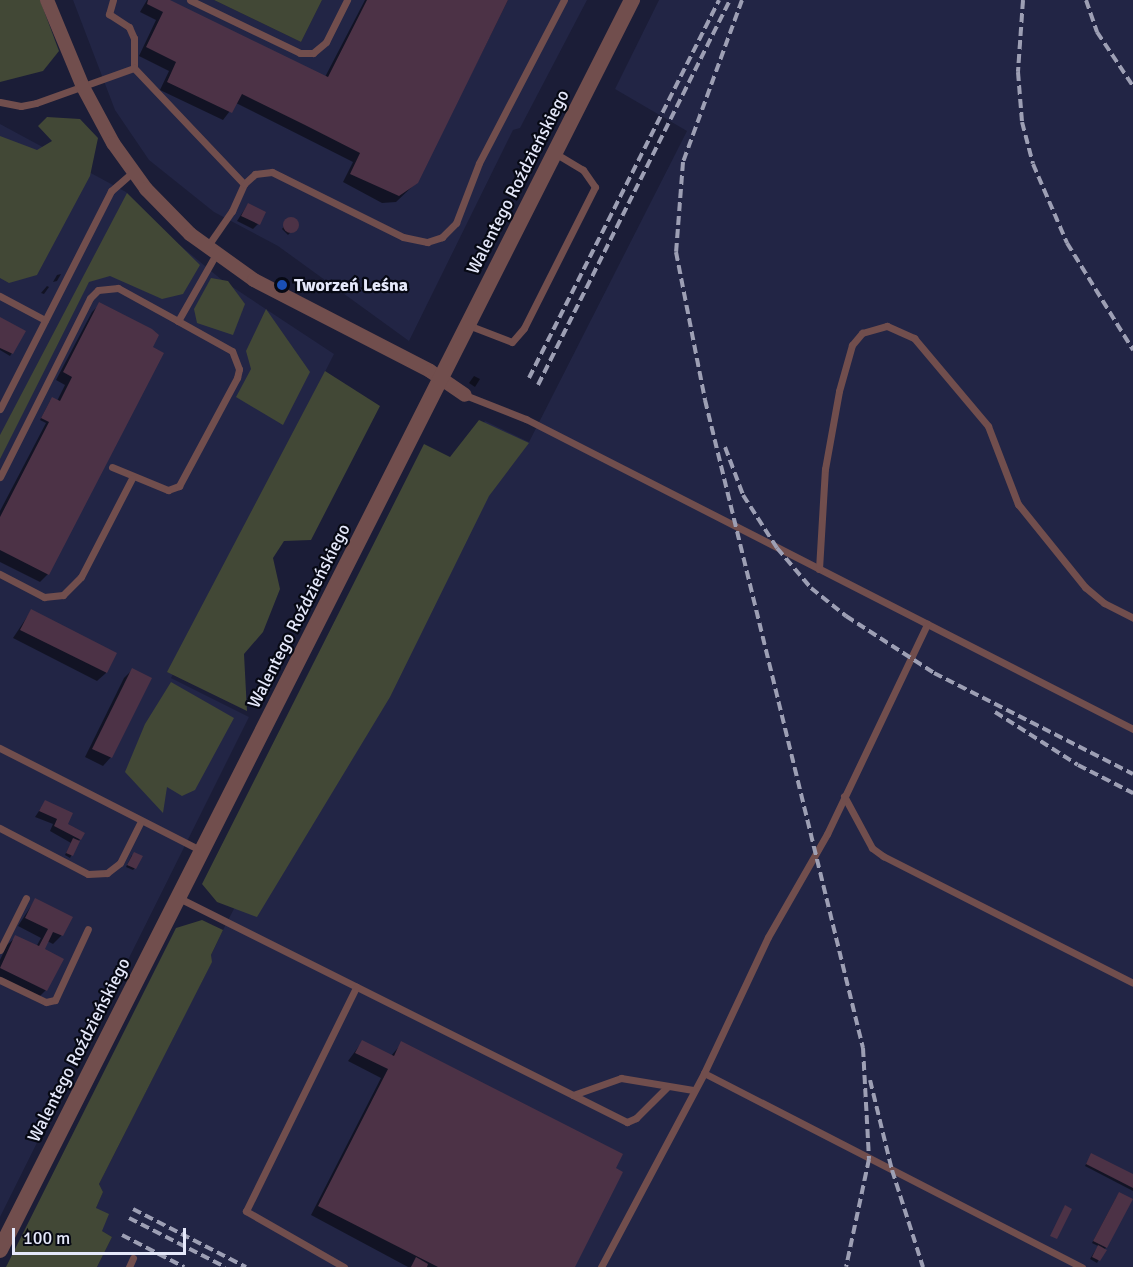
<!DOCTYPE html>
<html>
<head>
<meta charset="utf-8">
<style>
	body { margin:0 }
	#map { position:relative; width:1133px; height:1267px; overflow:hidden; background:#1b1d37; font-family:Signika,sans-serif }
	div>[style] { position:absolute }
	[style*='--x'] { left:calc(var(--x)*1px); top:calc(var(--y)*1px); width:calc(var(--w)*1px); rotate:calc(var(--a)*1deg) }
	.built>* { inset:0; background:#222545 }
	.green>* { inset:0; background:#424836 }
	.shadow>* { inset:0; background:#0007 }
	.building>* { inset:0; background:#4c3246 }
	.round { border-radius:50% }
	.service>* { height:7px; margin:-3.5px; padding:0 3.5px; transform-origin:3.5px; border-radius:3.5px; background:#714e4d }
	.minor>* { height:14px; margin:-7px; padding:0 7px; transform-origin:7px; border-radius:7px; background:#714e4d }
	.tertiary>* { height:16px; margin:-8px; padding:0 8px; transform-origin:8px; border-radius:8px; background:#714e4d }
	.rail>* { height:4px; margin-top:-2px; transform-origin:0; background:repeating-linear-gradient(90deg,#9d9fb4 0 9px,transparent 0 13.5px) }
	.dots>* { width:16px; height:16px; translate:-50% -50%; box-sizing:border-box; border:3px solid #070914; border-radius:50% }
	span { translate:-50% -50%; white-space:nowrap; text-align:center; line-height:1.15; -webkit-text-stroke:4.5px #070914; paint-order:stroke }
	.street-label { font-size:18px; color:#e5e8fa }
	.poi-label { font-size:18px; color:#e5e8fa; font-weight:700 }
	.left { translate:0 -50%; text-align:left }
	.scale { position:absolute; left:12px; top:1228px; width:174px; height:27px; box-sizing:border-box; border:3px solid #e5e8fa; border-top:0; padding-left:8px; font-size:18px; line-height:21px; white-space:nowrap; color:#e5e8fa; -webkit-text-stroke:4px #070914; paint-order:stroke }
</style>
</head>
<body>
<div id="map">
	<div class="built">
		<i style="clip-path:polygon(73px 0,214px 0,301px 42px,322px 0,587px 0,520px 128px,513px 130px,409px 341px,278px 246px,214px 212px,149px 160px,115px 110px)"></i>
		<i style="clip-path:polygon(659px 0,1133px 0,1133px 1267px,97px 1267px,112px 1237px,102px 1231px,96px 1208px,103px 1192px,99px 1184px,211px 963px,211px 955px,223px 930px,485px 421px,529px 442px,687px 131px,615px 89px)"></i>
		<i style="clip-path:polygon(0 124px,126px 192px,148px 219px,222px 280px,334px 354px,171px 678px,249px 717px,0 1217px)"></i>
	</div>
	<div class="green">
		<i style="clip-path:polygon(0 0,40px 0,59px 51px,43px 71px,0 82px)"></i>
		<i style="clip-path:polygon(214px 0,322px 0,301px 42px)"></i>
		<i style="clip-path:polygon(47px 117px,80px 119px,98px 138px,90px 176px,37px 275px,9px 283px,0 278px,0 136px,37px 150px,52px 141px,38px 126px)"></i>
		<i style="clip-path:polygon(127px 193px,200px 265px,183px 294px,162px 299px,110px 276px,89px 282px,0 459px,0 435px)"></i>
		<i style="clip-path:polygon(211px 278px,228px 281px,245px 304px,233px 335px,197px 323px,194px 309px)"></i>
		<i style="clip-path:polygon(266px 309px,310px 372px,283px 425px,236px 397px,251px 369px,246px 351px)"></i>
		<i style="clip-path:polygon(325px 371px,380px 406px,311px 540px,284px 541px,273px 558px,280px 589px,263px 632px,244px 654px,247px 711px,167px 672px)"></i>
		<i style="clip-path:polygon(479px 420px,529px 443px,489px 496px,390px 697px,257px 917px,217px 902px,202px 884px,424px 444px,450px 457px)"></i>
		<i style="clip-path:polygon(171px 682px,234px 718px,195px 790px,182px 796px,167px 787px,163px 813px,125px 772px,145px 724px)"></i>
		<i style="clip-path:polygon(202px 920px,223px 930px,211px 955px,212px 962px,99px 1184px,103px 1192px,96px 1208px,109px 1214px,102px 1231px,112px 1237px,97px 1267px,6px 1267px,176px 928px)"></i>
	</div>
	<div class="shadow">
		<i style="clip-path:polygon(167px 0,325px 77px,365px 0,508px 0,417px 182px,396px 202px,382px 203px,343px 182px,353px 162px,236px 103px,223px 120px,160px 90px,169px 71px,139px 56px,156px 20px,140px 12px,147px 0)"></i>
		<i style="clip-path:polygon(248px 204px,258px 224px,253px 229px,237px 221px)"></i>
		<i style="clip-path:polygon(290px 219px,297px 225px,288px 235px,282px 229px)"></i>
		<i style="clip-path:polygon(61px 274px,57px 281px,53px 282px,57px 275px)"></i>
		<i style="clip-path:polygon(47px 286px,49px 287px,44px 294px,41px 293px)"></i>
		<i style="clip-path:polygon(100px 304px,48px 574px,40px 582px,0 562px,0 511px,46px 423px,40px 420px,50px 401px,57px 401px,65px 385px,56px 380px,92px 312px)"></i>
		<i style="clip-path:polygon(0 319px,12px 353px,10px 356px,0 350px)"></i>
		<i style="clip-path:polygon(474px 376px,480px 379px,475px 387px,469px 383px)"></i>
		<i style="clip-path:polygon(31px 611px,115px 654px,106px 673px,97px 681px,13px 638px)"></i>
		<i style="clip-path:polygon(132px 670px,111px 757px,103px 766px,85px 757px,124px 678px)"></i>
		<i style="clip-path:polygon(45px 802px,66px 824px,83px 833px,70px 858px,65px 855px,71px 843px,50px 831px,53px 824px,35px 817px)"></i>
		<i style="clip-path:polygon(132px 855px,135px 868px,133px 870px,126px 867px)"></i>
		<i style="clip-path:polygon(35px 900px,71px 917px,61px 936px,53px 944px,47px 941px,43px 950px,46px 990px,38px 998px,0 980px,0 960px,7px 945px,16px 937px,36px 947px,41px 938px,18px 926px)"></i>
		<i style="clip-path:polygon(362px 1042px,391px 1056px,402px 1043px,573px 1267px,408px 1267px,311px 1215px,381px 1078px,348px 1061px)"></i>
		<i style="clip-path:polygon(1091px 1155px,1133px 1176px,1133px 1191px,1085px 1166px)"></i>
		<i style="clip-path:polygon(1117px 1196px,1106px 1247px,1097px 1263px,1090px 1259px,1098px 1246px,1092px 1243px)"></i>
	</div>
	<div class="building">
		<i style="clip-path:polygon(148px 0,170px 0,328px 77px,367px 0,508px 0,418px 183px,399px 196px,350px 174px,360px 153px,305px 125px,242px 94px,232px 113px,167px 82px,176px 62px,146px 47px,163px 12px,147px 4px)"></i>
		<i style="clip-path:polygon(248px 203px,266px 212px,260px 225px,241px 216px)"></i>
		<i class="round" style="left:283px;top:217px;width:16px;height:16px"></i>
		<i style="clip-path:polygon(99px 302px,152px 329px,159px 335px,153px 347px,164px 353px,49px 575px,0 550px,0 517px,49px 422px,41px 418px,52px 397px,60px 401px,72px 377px,63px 372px)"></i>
		<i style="clip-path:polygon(0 317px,26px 331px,13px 354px,0 348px)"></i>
		<i style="clip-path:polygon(31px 609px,117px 653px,107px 673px,20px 630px)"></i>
		<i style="clip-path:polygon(132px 668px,152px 678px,112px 758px,92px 749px)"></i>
		<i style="clip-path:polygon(45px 800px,73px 813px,68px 824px,85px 833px,81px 840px,54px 826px,57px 819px,39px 811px)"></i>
		<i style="clip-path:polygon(73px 838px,80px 841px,73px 856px,66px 853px)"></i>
		<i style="clip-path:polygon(134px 852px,143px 856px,136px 869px,127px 865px)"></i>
		<i style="clip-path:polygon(35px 898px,73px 917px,63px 936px,53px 932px,45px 949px,64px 959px,47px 991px,0 968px,15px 935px,39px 946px,48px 929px,25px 918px)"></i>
		<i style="clip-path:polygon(362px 1040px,394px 1056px,401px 1041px,623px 1154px,616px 1168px,623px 1172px,575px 1267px,438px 1267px,318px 1206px,388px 1069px,355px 1053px)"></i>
		<i style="clip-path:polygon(1091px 1153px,1133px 1174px,1133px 1188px,1086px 1164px)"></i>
		<i style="clip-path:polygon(1119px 1192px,1133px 1199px,1107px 1248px,1093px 1241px)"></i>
		<i style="clip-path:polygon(1065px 1205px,1072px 1209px,1057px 1239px,1050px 1236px)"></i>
		<i style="clip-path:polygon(1098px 1245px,1107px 1250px,1100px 1261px,1092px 1257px)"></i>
		<i style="clip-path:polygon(416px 1257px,428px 1264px,427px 1267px,411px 1267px)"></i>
	</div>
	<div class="service">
		<i style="--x:113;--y:0;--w:15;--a:106"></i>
		<i style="--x:109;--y:14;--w:24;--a:33"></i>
		<i style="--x:129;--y:27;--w:12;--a:66"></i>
		<i style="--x:134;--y:38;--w:30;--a:90"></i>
		<i style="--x:134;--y:68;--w:160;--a:46.5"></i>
		<i style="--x:190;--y:0;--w:122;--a:25.7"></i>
		<i style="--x:300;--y:53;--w:13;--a:0"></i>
		<i style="--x:313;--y:53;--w:17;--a:-40"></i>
		<i style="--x:326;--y:42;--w:47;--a:-63.4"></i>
		<i style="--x:0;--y:102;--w:21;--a:11"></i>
		<i style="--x:21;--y:106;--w:15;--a:-11"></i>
		<i style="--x:36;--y:103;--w:104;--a:-19.7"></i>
		<i style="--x:207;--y:247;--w:44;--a:-55.2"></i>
		<i style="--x:232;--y:211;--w:30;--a:-66"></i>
		<i style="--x:244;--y:184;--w:15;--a:-42"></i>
		<i style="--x:255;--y:174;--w:17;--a:-7"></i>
		<i style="--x:272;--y:172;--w:146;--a:26.4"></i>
		<i style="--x:403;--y:237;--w:25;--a:12"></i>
		<i style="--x:427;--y:242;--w:16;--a:-18"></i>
		<i style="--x:442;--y:237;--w:20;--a:-45"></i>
		<i style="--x:456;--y:223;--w:64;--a:-69"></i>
		<i style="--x:479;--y:163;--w:184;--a:-62.5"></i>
		<i style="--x:0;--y:296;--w:51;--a:28.1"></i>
		<i style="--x:468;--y:325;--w:47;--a:21.1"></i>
		<i style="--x:512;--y:342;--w:18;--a:-49"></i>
		<i style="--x:524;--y:328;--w:158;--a:-63.3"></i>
		<i style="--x:595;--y:187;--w:21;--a:-125"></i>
		<i style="--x:583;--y:170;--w:33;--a:-149"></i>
		<i style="--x:465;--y:395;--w:66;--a:21.5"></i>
		<i style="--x:526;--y:419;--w:682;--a:27.05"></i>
		<i style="--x:0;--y:409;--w:245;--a:-63"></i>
		<i style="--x:111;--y:191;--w:29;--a:-41"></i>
		<i style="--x:112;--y:467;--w:61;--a:22.3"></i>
		<i style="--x:168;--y:490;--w:12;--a:-20"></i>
		<i style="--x:179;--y:486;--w:123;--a:-61.8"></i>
		<i style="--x:237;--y:378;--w:9;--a:-77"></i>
		<i style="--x:239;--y:369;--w:19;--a:-111"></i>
		<i style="--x:232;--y:351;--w:62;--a:-150.9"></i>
		<i style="--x:0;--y:477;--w:200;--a:-63.3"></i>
		<i style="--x:90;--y:298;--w:11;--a:-45"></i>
		<i style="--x:98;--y:290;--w:20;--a:-6"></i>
		<i style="--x:118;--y:288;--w:68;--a:28.8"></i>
		<i style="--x:178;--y:321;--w:77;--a:-60.4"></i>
		<i style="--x:819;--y:569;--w:100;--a:-86.6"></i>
		<i style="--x:825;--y:469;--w:79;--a:-79.8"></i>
		<i style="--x:839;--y:391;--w:48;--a:-74.2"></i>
		<i style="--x:852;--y:345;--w:16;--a:-50"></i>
		<i style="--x:862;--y:333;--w:26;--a:-16"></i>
		<i style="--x:887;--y:326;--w:30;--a:24"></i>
		<i style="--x:914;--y:338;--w:115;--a:49.9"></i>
		<i style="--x:988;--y:426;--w:84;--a:69"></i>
		<i style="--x:1018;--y:504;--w:107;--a:51.1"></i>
		<i style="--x:1085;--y:587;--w:25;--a:40"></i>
		<i style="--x:1104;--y:603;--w:33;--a:27"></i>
		<i style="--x:0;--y:574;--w:50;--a:27.6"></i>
		<i style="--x:44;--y:597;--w:19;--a:-6"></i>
		<i style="--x:63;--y:595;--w:25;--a:-45"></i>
		<i style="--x:81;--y:577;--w:111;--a:-62.7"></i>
		<i style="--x:0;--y:748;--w:227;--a:27"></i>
		<i style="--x:844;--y:796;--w:59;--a:61.7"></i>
		<i style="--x:872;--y:848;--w:14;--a:36"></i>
		<i style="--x:883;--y:856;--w:280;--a:26.9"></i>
		<i style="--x:0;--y:828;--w:99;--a:27.6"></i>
		<i style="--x:88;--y:874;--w:19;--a:-3"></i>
		<i style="--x:107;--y:873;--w:16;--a:-38"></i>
		<i style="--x:120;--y:863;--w:47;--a:-63.4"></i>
		<i style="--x:179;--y:898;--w:501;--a:26.57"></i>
		<i style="--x:627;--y:1122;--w:10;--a:-24"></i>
		<i style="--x:636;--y:1118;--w:45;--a:-45"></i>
		<i style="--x:0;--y:950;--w:58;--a:-63.4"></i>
		<i style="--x:0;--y:980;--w:51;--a:25.6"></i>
		<i style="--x:46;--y:1002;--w:9;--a:-13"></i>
		<i style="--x:55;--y:1000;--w:78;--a:-65.1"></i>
		<i style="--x:704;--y:1073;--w:425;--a:27.2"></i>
		<i style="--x:573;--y:1095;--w:51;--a:-19.5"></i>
		<i style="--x:621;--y:1078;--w:73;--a:9.5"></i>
		<i style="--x:129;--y:1267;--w:10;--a:-66"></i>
		<i style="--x:344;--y:1267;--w:113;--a:-150.3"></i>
		<i style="--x:246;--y:1211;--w:250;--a:-63.8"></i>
		<i style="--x:601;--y:1267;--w:220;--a:-62"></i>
		<i style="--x:704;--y:1073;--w:150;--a:-64.8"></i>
		<i style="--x:768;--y:937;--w:119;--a:-60.2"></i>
		<i style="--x:827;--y:834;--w:233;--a:-64.5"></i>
	</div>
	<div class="minor">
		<i style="--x:47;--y:0;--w:94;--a:67.5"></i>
		<i style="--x:83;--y:87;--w:64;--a:61.8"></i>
		<i style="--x:113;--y:143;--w:57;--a:54.3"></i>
		<i style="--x:146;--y:189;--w:63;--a:45.6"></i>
		<i style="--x:190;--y:234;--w:79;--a:35.7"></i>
		<i style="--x:254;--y:280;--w:198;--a:27.3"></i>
		<i style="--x:430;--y:371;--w:42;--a:34.4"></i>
	</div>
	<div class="tertiary">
		<i style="--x:0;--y:1250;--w:1401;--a:-63.18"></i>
	</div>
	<div class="rail">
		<i style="--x:742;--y:0;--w:172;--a:110"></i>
		<i style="--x:683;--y:162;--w:90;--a:94.4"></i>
		<i style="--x:676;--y:252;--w:151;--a:78.9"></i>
		<i style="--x:705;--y:400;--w:667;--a:76.3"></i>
		<i style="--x:863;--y:1048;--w:111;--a:86.9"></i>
		<i style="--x:869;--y:1159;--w:110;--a:102"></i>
		<i style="--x:1023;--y:0;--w:72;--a:94"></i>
		<i style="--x:1018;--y:72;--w:50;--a:85.4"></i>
		<i style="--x:1022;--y:122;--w:43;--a:75.3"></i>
		<i style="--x:1033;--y:164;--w:86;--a:66.7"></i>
		<i style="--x:1067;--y:243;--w:126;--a:58.3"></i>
		<i style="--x:1086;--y:0;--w:34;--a:71"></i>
		<i style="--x:1097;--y:32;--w:65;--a:56.3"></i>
		<i style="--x:529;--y:378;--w:423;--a:-63.3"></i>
		<i style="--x:538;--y:385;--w:430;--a:-63.5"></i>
		<i style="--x:725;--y:447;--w:51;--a:69.4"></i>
		<i style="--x:743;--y:495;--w:63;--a:57.3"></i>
		<i style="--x:777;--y:548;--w:52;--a:49.6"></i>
		<i style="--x:811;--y:588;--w:45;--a:38.7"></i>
		<i style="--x:846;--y:616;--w:105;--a:32.9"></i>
		<i style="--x:934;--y:673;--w:223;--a:26.9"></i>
		<i style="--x:995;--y:712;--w:98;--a:32.6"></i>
		<i style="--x:1078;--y:765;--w:62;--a:27"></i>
		<i style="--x:870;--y:1080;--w:93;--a:76.3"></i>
		<i style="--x:892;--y:1170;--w:102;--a:72.3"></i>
		<i style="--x:133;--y:1209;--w:127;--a:27.2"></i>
		<i style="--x:129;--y:1218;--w:108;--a:27"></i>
		<i style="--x:122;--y:1235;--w:70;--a:27.3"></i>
	</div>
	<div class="dots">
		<i style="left:282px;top:285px;background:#1a4fb4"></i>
	</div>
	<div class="street-label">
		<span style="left:518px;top:182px;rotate:-63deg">Walentego Roździeńskiego</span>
		<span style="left:299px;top:616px;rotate:-63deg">Walentego Roździeńskiego</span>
		<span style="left:79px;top:1050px;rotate:-63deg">Walentego Roździeńskiego</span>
	</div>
	<div class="poi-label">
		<span class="left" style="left:294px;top:285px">Tworzeń Leśna</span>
	</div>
	<div class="scale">100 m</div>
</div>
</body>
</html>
